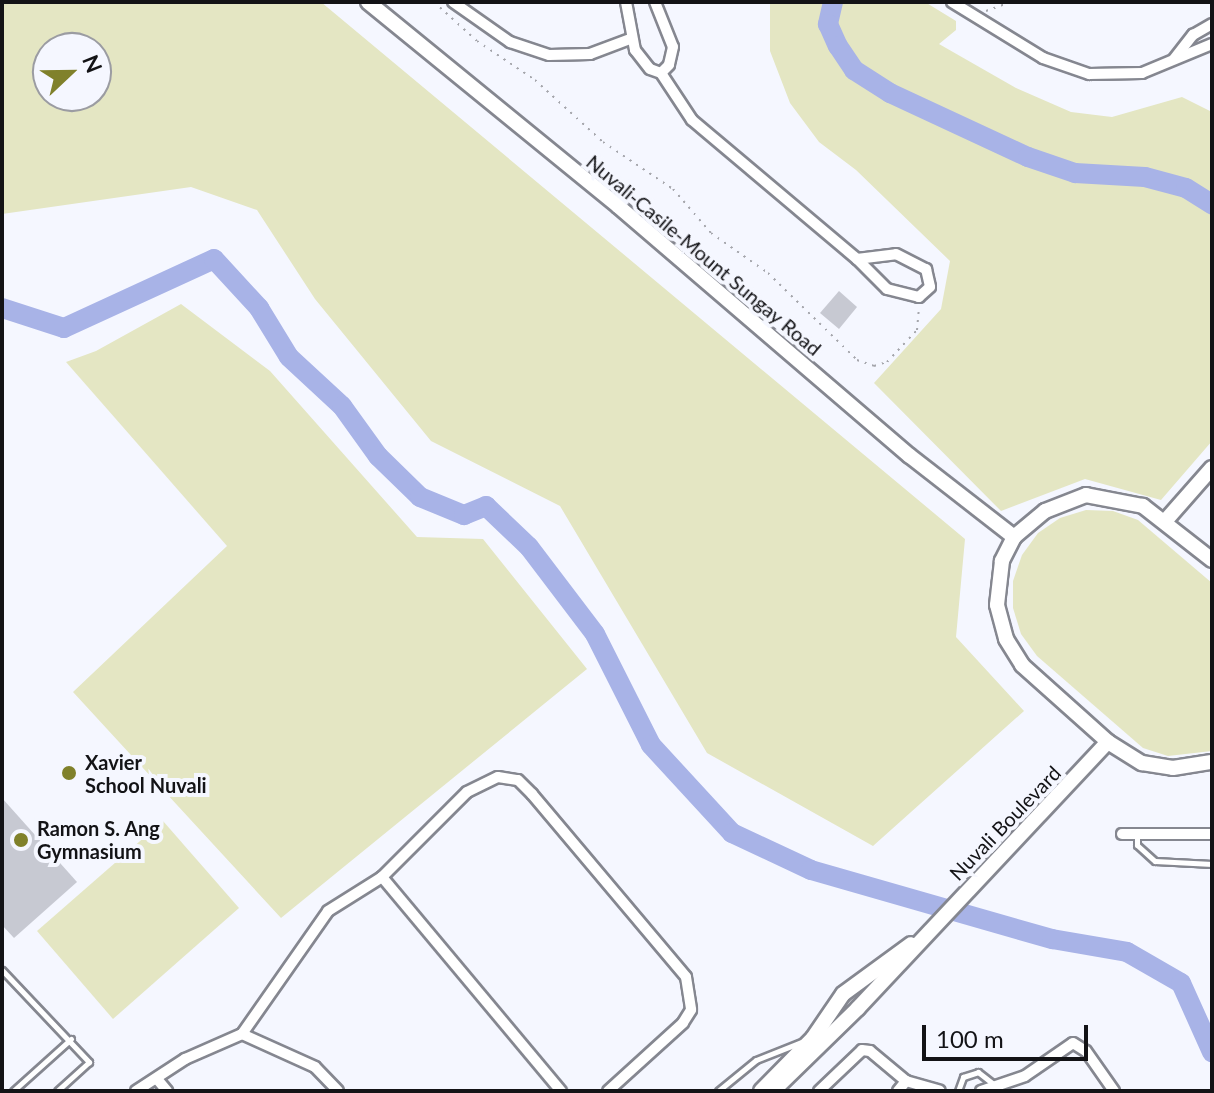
<!DOCTYPE html>
<html>
<head>
<meta charset="utf-8">
<style>
	body { margin:0 }
	#map { position:relative; width:1214px; height:1093px; overflow:hidden; background:#f5f7ff; font-family:Lato,sans-serif }
	div>[style] { position:absolute }
	[style*='--x'] { left:calc(var(--x)*1px); top:calc(var(--y)*1px); width:calc(var(--w)*1px); rotate:calc(var(--a)*1deg) }
	.green>* { inset:0; background:#e4e6c3 }
	.river>* { height:20px; margin:-10px; padding:0 10px; transform-origin:10px; border-radius:10px; background:#a8b3e7 }
	.building>* { inset:0; background:#c7c9d2 }
	.path>* { height:2px; margin-top:-1px; transform-origin:0; background:repeating-linear-gradient(90deg,#a5a6ac 0 2px,transparent 0 8px) }
	.roads { filter:drop-shadow(2px 0 #858790) drop-shadow(-2px 0 #858790) drop-shadow(0 2px #858790) drop-shadow(0 -2px #858790) }
	.lane>* { height:5px; margin:-2.5px; padding:0 2.5px; transform-origin:2.5px; border-radius:2.5px; background:#fff }
	.street>* { height:10px; margin:-5px; padding:0 5px; transform-origin:5px; border-radius:5px; background:#fff }
	.secondary>* { height:14px; margin:-7px; padding:0 7px; transform-origin:7px; border-radius:7px; background:#fff }
	.dots>* { width:22px; height:22px; translate:-50% -50%; box-sizing:border-box; border:4px solid #f5f7ff; border-radius:50% }
	span { translate:-50% -50%; white-space:nowrap; text-align:center; line-height:1.15; -webkit-text-stroke:8px #f5f7ff; paint-order:stroke }
	.street-label { font-size:20px; color:#131316 }
	.poi-label { font-size:20px; color:#131316; font-weight:700 }
	.left { translate:0 -50%; text-align:left }
	.frame { position:absolute; inset:0; border:4px solid #131316; pointer-events:none }
	.north { position:absolute; left:32px; top:32px; width:80px; height:80px; box-sizing:border-box; background:#f5f7ff; border:2px solid #9b9ca2; border-radius:50%; rotate:68deg; font-size:22px; font-weight:700; line-height:32px; text-align:center; color:#131316 }
	.north::after { content:''; display:block; margin:auto; width:28px; height:36px; background:#80812b; clip-path:polygon(50% 0,100% 100%,50% 72%,0 100%) }
	.scale { position:absolute; left:922px; top:1025px; width:166px; height:36px; box-sizing:border-box; border:4px solid #131316; border-top:0; padding-left:10px; font-size:24px; line-height:28px; white-space:nowrap; color:#131316; -webkit-text-stroke:6px #f5f7ff; paint-order:stroke }
</style>
</head>
<body>
<div id="map">
	<div class="green">
		<i style="clip-path:polygon(evenodd,2px 2px,321px 2px,965px 539px,956px 637px,1024px 711px,873px 846px,707px 753px,560px 506px,431px 441px,315px 299px,257px 210px,191px 187px,2px 214px,2px 2px,96px 48px,96px 96px,48px 96px,48px 48px,96px 48px)"></i>
		<i style="clip-path:polygon(770px 2px,925px 2px,956px 21px,956px 30px,939px 44px,1016px 88px,1071px 112px,1112px 117px,1182px 97px,1212px 112px,1212px 441px,1161px 500px,1085px 479px,1001px 511px,874px 383px,941px 309px,950px 261px,856px 170px,819px 142px,790px 103px,770px 51px)"></i>
		<i style="clip-path:polygon(181px 304px,270px 371px,417px 537px,483px 539px,587px 669px,281px 918px,73px 692px,227px 546px,66px 362px,96px 351px)"></i>
		<i style="clip-path:polygon(1086px 510px,1113px 511px,1138px 520px,1212px 583px,1212px 751px,1168px 756px,1143px 748px,1037px 656px,1021px 634px,1013px 608px,1013px 581px,1022px 555px,1038px 533px,1060px 518px)"></i>
		<i style="clip-path:polygon(163px 821px,239px 908px,113px 1019px,37px 931px)"></i>
	</div>
	<div class="river">
		<i style="--x:833;--y:2;--w:23;--a:103"></i>
		<i style="--x:828;--y:24;--w:24;--a:66"></i>
		<i style="--x:838;--y:46;--w:29;--a:56"></i>
		<i style="--x:854;--y:70;--w:43;--a:32.6"></i>
		<i style="--x:890;--y:93;--w:152;--a:24.9"></i>
		<i style="--x:1028;--y:157;--w:50;--a:18.8"></i>
		<i style="--x:1075;--y:173;--w:70;--a:3.3"></i>
		<i style="--x:1145;--y:177;--w:42;--a:15"></i>
		<i style="--x:1186;--y:188;--w:31;--a:32"></i>
		<i style="--x:2;--y:308;--w:65;--a:17.9"></i>
		<i style="--x:64;--y:328;--w:165;--a:-24.7"></i>
		<i style="--x:214;--y:259;--w:67;--a:47.4"></i>
		<i style="--x:259;--y:308;--w:57;--a:58.5"></i>
		<i style="--x:289;--y:357;--w:72;--a:42.8"></i>
		<i style="--x:342;--y:406;--w:62;--a:54.2"></i>
		<i style="--x:378;--y:456;--w:59;--a:44.3"></i>
		<i style="--x:420;--y:497;--w:48;--a:22.2"></i>
		<i style="--x:464;--y:515;--w:24;--a:-22"></i>
		<i style="--x:486;--y:506;--w:59;--a:43.6"></i>
		<i style="--x:529;--y:547;--w:109;--a:52.8"></i>
		<i style="--x:595;--y:634;--w:124;--a:63.2"></i>
		<i style="--x:651;--y:745;--w:120;--a:47.4"></i>
		<i style="--x:732;--y:833;--w:87;--a:25.1"></i>
		<i style="--x:811;--y:870;--w:251;--a:16"></i>
		<i style="--x:1052;--y:939;--w:76;--a:9.8"></i>
		<i style="--x:1127;--y:952;--w:62;--a:29.9"></i>
		<i style="--x:1181;--y:983;--w:76;--a:65.8"></i>
	</div>
	<div class="building">
		<i style="clip-path:polygon(839px 291px,857px 307px,839px 329px,820px 313px)"></i>
		<i style="clip-path:polygon(2px 798px,77px 882px,14px 938px,2px 925px)"></i>
	</div>
	<div class="path">
		<i style="--x:434;--y:2;--w:58;--a:42.2"></i>
		<i style="--x:477;--y:41;--w:70;--a:33.9"></i>
		<i style="--x:535;--y:80;--w:92;--a:42.4"></i>
		<i style="--x:603;--y:142;--w:84;--a:33.9"></i>
		<i style="--x:673;--y:189;--w:58;--a:49.2"></i>
		<i style="--x:711;--y:233;--w:70;--a:35.1"></i>
		<i style="--x:768;--y:273;--w:124;--a:44.3"></i>
		<i style="--x:857;--y:360;--w:18;--a:19"></i>
		<i style="--x:874;--y:366;--w:14;--a:-17"></i>
		<i style="--x:887;--y:362;--w:44;--a:-46.8"></i>
		<i style="--x:917;--y:330;--w:21;--a:-85"></i>
		<i style="--x:986;--y:11;--w:27;--a:-20"></i>
	</div>
	<div class="roads">
		<div class="lane">
			<i style="--x:1137;--y:835;--w:10;--a:90"></i>
			<i style="--x:1137;--y:845;--w:24;--a:42"></i>
			<i style="--x:1155;--y:861;--w:57;--a:3"></i>
			<i style="--x:2;--y:970;--w:127;--a:46.6"></i>
			<i style="--x:89;--y:1062;--w:43;--a:137.8"></i>
			<i style="--x:13;--y:1091;--w:78;--a:-41.9"></i>
			<i style="--x:718;--y:1091;--w:49;--a:-39.2"></i>
			<i style="--x:756;--y:1060;--w:52;--a:-21.6"></i>
			<i style="--x:958;--y:1091;--w:15;--a:-70"></i>
			<i style="--x:963;--y:1077;--w:16;--a:-18"></i>
			<i style="--x:978;--y:1072;--w:24;--a:38"></i>
		</div>
		<div class="street">
			<i style="--x:453;--y:2;--w:70;--a:35.1"></i>
			<i style="--x:510;--y:42;--w:41;--a:18.4"></i>
			<i style="--x:549;--y:55;--w:41;--a:-1.4"></i>
			<i style="--x:590;--y:54;--w:43;--a:-20.6"></i>
			<i style="--x:626;--y:2;--w:49;--a:79.4"></i>
			<i style="--x:635;--y:50;--w:24;--a:52"></i>
			<i style="--x:650;--y:69;--w:12;--a:20"></i>
			<i style="--x:661;--y:73;--w:56;--a:56.6"></i>
			<i style="--x:692;--y:120;--w:216;--a:40.1"></i>
			<i style="--x:655;--y:2;--w:48;--a:68.2"></i>
			<i style="--x:673;--y:47;--w:18;--a:103"></i>
			<i style="--x:669;--y:65;--w:11;--a:135"></i>
			<i style="--x:952;--y:2;--w:107;--a:31.6"></i>
			<i style="--x:1043;--y:58;--w:49;--a:19.2"></i>
			<i style="--x:1089;--y:74;--w:53;--a:-1.1"></i>
			<i style="--x:1142;--y:73;--w:76;--a:-22.5"></i>
			<i style="--x:1174;--y:59;--w:31;--a:-52"></i>
			<i style="--x:1193;--y:35;--w:22;--a:-30"></i>
			<i style="--x:896;--y:254;--w:34;--a:27"></i>
			<i style="--x:926;--y:269;--w:18;--a:77"></i>
			<i style="--x:930;--y:287;--w:15;--a:138"></i>
			<i style="--x:919;--y:297;--w:33;--a:-166"></i>
			<i style="--x:887;--y:289;--w:42;--a:-135"></i>
			<i style="--x:857;--y:259;--w:39;--a:-7"></i>
			<i style="--x:1122;--y:834;--w:90;--a:0"></i>
			<i style="--x:382;--y:877;--w:279;--a:50.1"></i>
			<i style="--x:242;--y:1034;--w:80;--a:24.3"></i>
			<i style="--x:315;--y:1067;--w:33;--a:46"></i>
			<i style="--x:157;--y:1079;--w:16;--a:50"></i>
			<i style="--x:136;--y:1091;--w:59;--a:-33.1"></i>
			<i style="--x:185;--y:1059;--w:62;--a:-23.7"></i>
			<i style="--x:242;--y:1034;--w:150;--a:-55"></i>
			<i style="--x:328;--y:911;--w:64;--a:-32.2"></i>
			<i style="--x:382;--y:877;--w:120;--a:-45"></i>
			<i style="--x:467;--y:792;--w:34;--a:-26"></i>
			<i style="--x:498;--y:777;--w:20;--a:9"></i>
			<i style="--x:518;--y:780;--w:20;--a:45"></i>
			<i style="--x:532;--y:794;--w:239;--a:49.9"></i>
			<i style="--x:686;--y:977;--w:33;--a:81"></i>
			<i style="--x:691;--y:1010;--w:15;--a:122"></i>
			<i style="--x:683;--y:1023;--w:101;--a:137.8"></i>
			<i style="--x:819;--y:1091;--w:59;--a:-43.6"></i>
			<i style="--x:862;--y:1050;--w:8;--a:7"></i>
			<i style="--x:870;--y:1051;--w:47;--a:39.8"></i>
			<i style="--x:906;--y:1081;--w:35;--a:16"></i>
			<i style="--x:898;--y:1091;--w:13;--a:-51"></i>
			<i style="--x:981;--y:1091;--w:46;--a:-18.8"></i>
			<i style="--x:1025;--y:1076;--w:58;--a:-34.5"></i>
			<i style="--x:1073;--y:1043;--w:15;--a:32"></i>
			<i style="--x:1086;--y:1051;--w:49;--a:55"></i>
		</div>
		<div class="secondary">
			<i style="--x:368;--y:2;--w:323;--a:39.2"></i>
			<i style="--x:618;--y:206;--w:384;--a:40.6"></i>
			<i style="--x:910;--y:456;--w:132;--a:37.9"></i>
			<i style="--x:1167;--y:519;--w:68;--a:-48.6"></i>
			<i style="--x:1212;--y:560;--w:88;--a:-142"></i>
			<i style="--x:1143;--y:506;--w:58;--a:-169.1"></i>
			<i style="--x:1086;--y:495;--w:44;--a:158.7"></i>
			<i style="--x:1045;--y:511;--w:40;--a:140"></i>
			<i style="--x:1014;--y:537;--w:27;--a:117"></i>
			<i style="--x:1002;--y:561;--w:44;--a:96.5"></i>
			<i style="--x:997;--y:605;--w:35;--a:75"></i>
			<i style="--x:1006;--y:639;--w:31;--a:58"></i>
			<i style="--x:1022;--y:665;--w:115;--a:41.8"></i>
			<i style="--x:1108;--y:742;--w:40;--a:32"></i>
			<i style="--x:1142;--y:763;--w:31;--a:9"></i>
			<i style="--x:1173;--y:768;--w:39;--a:-9"></i>
			<i style="--x:761;--y:1091;--w:74;--a:-45.5"></i>
			<i style="--x:813;--y:1038;--w:53;--a:-55.7"></i>
			<i style="--x:843;--y:994;--w:84;--a:-36.3"></i>
			<i style="--x:773;--y:1091;--w:119;--a:-44.3"></i>
			<i style="--x:858;--y:1008;--w:365;--a:-46.8"></i>
		</div>
	</div>
	<div class="dots">
		<i style="left:69px;top:773px;background:#80812b"></i>
		<i style="left:21px;top:840px;background:#80812b"></i>
	</div>
	<div class="street-label">
		<span style="left:704px;top:255px;rotate:40deg">Nuvali-Casile-Mount Sungay Road</span>
		<span style="left:1005px;top:823px;rotate:-46deg">Nuvali Boulevard</span>
	</div>
	<div class="poi-label">
		<span class="left" style="left:85px;top:774px">Xavier<br>School Nuvali</span>
		<span class="left" style="left:37px;top:840px">Ramon S. Ang<br>Gymnasium</span>
	</div>
	<div class="frame"></div>
	<div class="north">N</div>
	<div class="scale">100 m</div>
</div>
</body>
</html>
